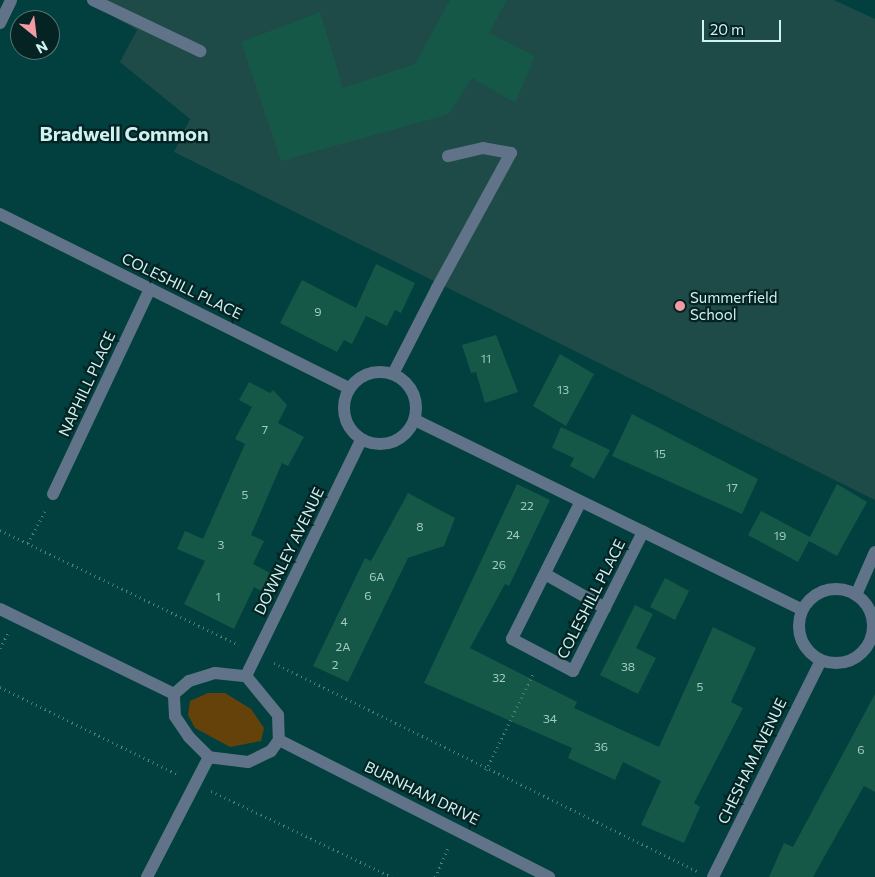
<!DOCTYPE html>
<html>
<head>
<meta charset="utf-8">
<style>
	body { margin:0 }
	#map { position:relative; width:875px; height:877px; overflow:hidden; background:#01403f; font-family:Commissioner,sans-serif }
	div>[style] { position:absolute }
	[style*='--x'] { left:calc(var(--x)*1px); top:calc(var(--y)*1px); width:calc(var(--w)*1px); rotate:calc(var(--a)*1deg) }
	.built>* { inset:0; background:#1e4a48 }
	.green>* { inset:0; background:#654209 }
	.building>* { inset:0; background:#155847 }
	.path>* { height:3px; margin-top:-1.5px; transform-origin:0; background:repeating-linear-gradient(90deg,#4a7f7d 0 1px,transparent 0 5px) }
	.lane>* { height:12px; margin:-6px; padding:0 6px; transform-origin:6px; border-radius:6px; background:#617388 }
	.street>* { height:12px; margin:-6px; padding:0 6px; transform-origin:6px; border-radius:6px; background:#617388 }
	.street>.ring { margin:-6px; padding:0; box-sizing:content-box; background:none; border:12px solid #617388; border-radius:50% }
	.dots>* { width:14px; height:14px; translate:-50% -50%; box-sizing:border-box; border:2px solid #052323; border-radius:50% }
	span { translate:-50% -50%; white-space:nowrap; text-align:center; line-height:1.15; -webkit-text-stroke:4.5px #052323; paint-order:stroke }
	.number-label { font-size:12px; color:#a0cbc5 }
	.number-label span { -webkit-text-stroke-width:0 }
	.street-label { font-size:15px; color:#cff1ef }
	.poi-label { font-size:15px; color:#cff1ef }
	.left { translate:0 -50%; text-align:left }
	.district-label { font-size:20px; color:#cff1ef; font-weight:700 }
	.north { position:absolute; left:10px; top:10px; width:50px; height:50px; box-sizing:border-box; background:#052323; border:1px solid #567575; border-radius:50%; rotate:151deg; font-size:14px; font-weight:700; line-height:20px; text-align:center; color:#cff1ef }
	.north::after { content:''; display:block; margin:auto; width:18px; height:22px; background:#f49aa4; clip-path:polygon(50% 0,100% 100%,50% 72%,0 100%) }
	.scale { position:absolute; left:702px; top:20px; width:79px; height:22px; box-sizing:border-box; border:2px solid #cff1ef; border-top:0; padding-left:6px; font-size:15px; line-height:18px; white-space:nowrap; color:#cff1ef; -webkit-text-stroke:4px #052323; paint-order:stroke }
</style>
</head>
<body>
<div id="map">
	<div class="built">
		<i style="clip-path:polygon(96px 0,834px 0,875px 19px,875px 500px,174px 152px,190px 119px,120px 62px,137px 30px,107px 13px)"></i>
	</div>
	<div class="green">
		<i style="clip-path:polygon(208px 693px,225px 693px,251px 709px,264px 728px,261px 741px,230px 747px,195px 728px,188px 715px,190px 701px)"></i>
	</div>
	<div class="building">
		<i style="clip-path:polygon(450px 0,507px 0,489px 33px,535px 56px,515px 103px,472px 78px,449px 114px,281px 161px,241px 42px,320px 12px,343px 88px,415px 64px)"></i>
		<i style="clip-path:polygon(376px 264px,415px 283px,401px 313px,395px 310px,387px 326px,366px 316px,352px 344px,344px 340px,337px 352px,280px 323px,302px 280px,356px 308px)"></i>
		<i style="clip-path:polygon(496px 335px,518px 392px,485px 403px,476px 372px,471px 373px,462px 345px)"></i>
		<i style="clip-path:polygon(560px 354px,594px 374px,566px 426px,533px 406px)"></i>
		<i style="clip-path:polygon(249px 382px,270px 393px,273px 390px,287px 405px,278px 423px,304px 437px,288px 466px,282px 463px,251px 535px,264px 541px,253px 564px,276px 576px,267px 594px,254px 587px,234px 629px,184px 604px,205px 561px,177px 549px,185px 531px,203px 539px,245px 444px,235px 439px,252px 407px,239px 400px)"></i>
		<i style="clip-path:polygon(632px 414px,758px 479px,742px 514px,612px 456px)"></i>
		<i style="clip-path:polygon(561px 427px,610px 450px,594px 479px,570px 466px,574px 458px,552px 448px)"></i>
		<i style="clip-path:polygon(517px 484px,550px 500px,509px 586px,505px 584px,470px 648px,577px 702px,574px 708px,659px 747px,713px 627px,756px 648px,731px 702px,743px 708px,694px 803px,700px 807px,684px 843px,641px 825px,661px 781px,623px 762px,615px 780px,568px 758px,572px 748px,424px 683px)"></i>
		<i style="clip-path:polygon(837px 484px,867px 502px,837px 556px,809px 541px,798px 562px,748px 535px,761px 511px,810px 537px)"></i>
		<i style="clip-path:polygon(408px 493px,455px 518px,444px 546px,408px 558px,348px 682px,313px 666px,365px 558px,371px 561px)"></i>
		<i style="clip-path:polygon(665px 578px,689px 591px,675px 620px,650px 607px)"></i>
		<i style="clip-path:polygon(635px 605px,653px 614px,636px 648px,656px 658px,638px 694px,600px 675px)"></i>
		<i style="clip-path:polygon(875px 694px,875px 792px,864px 786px,813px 877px,769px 877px,784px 843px,793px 847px)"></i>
	</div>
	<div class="path">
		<i style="--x:0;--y:530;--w:265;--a:25.7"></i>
		<i style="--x:28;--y:543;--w:36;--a:-62"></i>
		<i style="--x:0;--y:648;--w:17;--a:-62"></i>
		<i style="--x:274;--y:663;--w:471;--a:26.2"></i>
		<i style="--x:0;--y:687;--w:199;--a:26.2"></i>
		<i style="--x:486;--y:770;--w:109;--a:-63.9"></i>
		<i style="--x:211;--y:791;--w:200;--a:25.4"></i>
		<i style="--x:435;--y:877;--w:32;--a:-66"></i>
	</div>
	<div class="lane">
		<i style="--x:93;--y:0;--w:119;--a:25.5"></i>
		<i style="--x:437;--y:288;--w:154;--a:-61.3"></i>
		<i style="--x:511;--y:153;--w:28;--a:-170"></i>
		<i style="--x:483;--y:148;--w:36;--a:167"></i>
	</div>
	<div class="street">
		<i style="--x:0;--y:23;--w:25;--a:-64"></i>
		<i style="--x:0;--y:214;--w:390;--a:26.5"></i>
		<i class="ring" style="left:344px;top:372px;width:60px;height:60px"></i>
		<i style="--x:393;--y:374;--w:97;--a:-62.9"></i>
		<i style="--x:415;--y:420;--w:431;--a:26.1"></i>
		<i style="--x:53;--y:494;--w:227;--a:-64.7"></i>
		<i style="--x:580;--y:503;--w:152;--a:116.6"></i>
		<i style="--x:512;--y:639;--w:69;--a:27.7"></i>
		<i style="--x:573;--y:671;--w:156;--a:-63.3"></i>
		<i style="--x:545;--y:574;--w:69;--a:29.5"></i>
		<i class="ring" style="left:799px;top:589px;width:62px;height:62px"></i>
		<i style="--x:856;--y:595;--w:47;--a:-66.2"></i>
		<i style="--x:0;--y:609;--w:194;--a:26"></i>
		<i style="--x:215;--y:673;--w:31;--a:6"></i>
		<i style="--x:246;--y:676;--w:50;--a:50.6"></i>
		<i style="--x:278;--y:715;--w:25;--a:88"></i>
		<i style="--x:279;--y:740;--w:14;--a:126"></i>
		<i style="--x:271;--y:751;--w:25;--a:154"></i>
		<i style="--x:248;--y:762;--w:39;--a:-173"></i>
		<i style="--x:209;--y:757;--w:28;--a:-135"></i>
		<i style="--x:189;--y:737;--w:25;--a:-124"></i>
		<i style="--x:175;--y:716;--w:22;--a:-93"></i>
		<i style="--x:174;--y:694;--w:20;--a:-41"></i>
		<i style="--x:189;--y:681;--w:27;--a:-17"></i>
		<i style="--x:246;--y:676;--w:263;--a:-64"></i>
		<i style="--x:279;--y:740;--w:303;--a:26.9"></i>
		<i style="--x:147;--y:877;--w:135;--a:-62.7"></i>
		<i style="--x:713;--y:877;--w:242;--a:-63.5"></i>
	</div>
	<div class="dots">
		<i style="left:680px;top:306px;background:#f49aa4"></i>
	</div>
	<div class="number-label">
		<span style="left:318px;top:312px">9</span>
		<span style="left:486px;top:359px">11</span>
		<span style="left:563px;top:390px">13</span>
		<span style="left:265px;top:430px">7</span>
		<span style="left:660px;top:454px">15</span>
		<span style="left:732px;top:488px">17</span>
		<span style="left:245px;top:495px">5</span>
		<span style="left:527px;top:506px">22</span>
		<span style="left:420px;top:527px">8</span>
		<span style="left:513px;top:535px">24</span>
		<span style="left:780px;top:536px">19</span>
		<span style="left:221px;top:545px">3</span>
		<span style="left:499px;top:565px">26</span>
		<span style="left:377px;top:577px">6A</span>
		<span style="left:368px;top:596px">6</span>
		<span style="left:218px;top:597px">1</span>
		<span style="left:344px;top:622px">4</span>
		<span style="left:343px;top:647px">2A</span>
		<span style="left:335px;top:665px">2</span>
		<span style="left:628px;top:667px">38</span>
		<span style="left:499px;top:678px">32</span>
		<span style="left:700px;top:687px">5</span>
		<span style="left:550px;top:719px">34</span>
		<span style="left:601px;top:747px">36</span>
		<span style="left:861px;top:750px">6</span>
	</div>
	<div class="street-label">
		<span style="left:182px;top:286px;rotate:26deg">COLESHILL PLACE</span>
		<span style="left:87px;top:384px;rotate:-65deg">NAPHILL PLACE</span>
		<span style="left:289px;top:551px;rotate:-64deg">DOWNLEY AVENUE</span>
		<span style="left:591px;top:599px;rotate:-63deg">COLESHILL PLACE</span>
		<span style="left:752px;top:761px;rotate:-64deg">CHESHAM AVENUE</span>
		<span style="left:422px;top:793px;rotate:26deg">BURNHAM DRIVE</span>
	</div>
	<div class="poi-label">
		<span class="left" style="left:690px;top:306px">Summerfield<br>School</span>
	</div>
	<div class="district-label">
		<span style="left:124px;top:133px">Bradwell Common</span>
	</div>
	<div class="north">N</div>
	<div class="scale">20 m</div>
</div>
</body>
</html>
